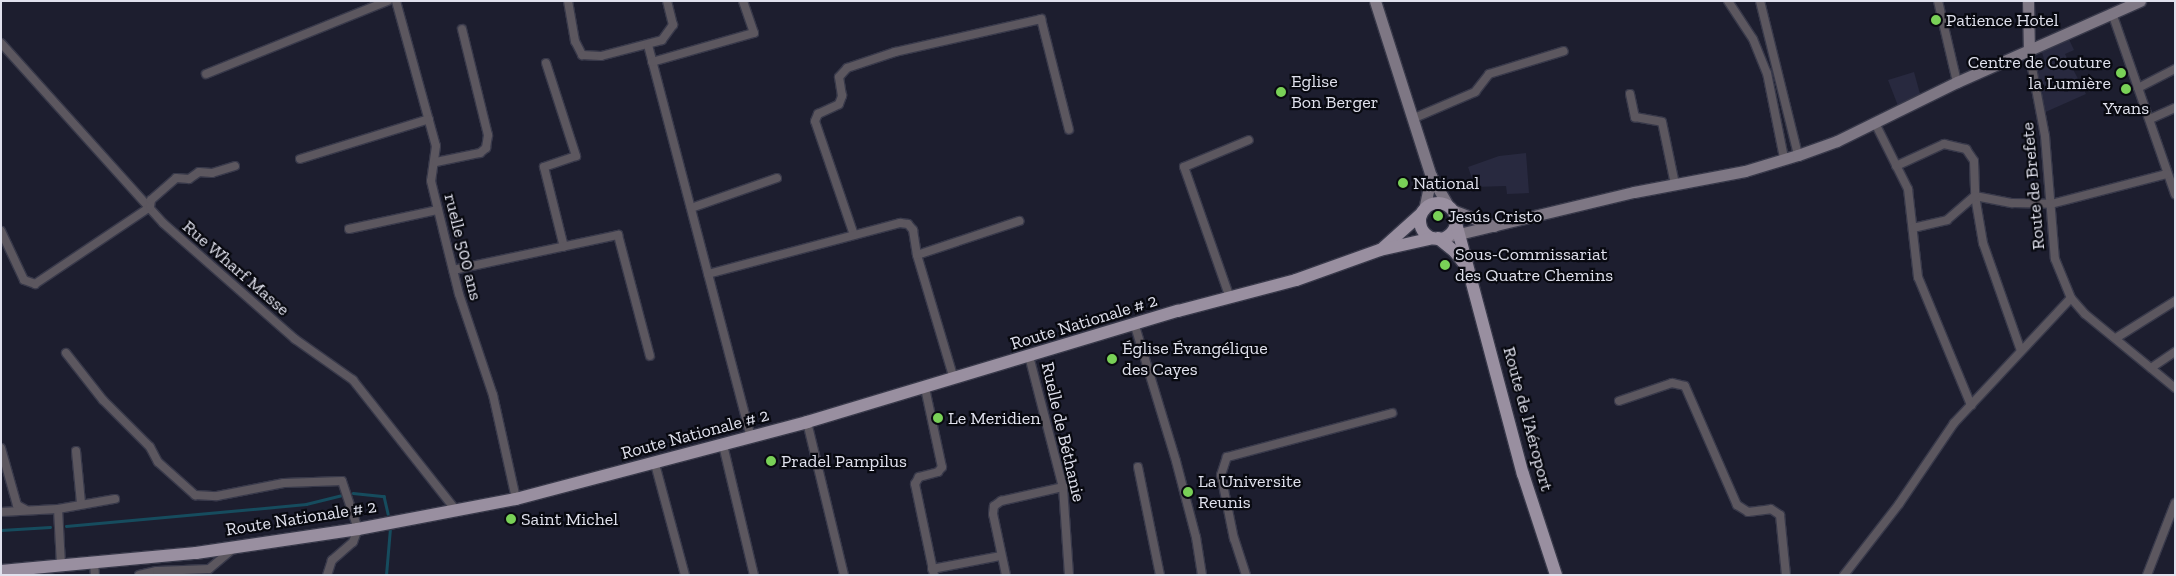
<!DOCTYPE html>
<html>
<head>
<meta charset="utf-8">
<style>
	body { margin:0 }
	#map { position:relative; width:2176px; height:576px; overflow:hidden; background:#1d1e2f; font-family:"Zilla Slab",serif }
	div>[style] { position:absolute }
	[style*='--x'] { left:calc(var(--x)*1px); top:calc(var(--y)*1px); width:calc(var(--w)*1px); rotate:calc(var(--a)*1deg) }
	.built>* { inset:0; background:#28293f }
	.stream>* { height:2.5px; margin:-1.25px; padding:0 1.25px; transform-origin:1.25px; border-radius:1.25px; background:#164c5e }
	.roads { filter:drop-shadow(1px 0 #38394a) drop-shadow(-1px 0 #38394a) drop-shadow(0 1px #38394a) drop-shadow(0 -1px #38394a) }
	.street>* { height:8px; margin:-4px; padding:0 4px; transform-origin:4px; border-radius:4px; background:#5c575f }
	.secondary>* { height:11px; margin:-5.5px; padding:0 5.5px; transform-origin:5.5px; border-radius:5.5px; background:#7e7784 }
	.primary>* { height:12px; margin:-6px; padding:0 6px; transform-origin:6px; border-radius:6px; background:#998fa0 }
	.primary>.ring { margin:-6px; padding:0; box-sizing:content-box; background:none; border:12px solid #998fa0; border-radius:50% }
	.dots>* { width:14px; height:14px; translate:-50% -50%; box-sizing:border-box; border:2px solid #080910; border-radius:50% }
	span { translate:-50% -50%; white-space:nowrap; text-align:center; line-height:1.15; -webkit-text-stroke:4.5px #080910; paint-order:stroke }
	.poi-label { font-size:18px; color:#e0e1ed }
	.left { translate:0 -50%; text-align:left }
	.right { translate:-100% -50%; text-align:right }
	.street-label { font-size:18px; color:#e0e1ed }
	.frame { position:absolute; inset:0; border:2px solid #e0e1ed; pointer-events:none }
</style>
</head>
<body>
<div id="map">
	<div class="built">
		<i style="clip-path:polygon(2067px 35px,2074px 50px,2065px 54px,2086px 94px,2041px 114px,2034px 72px,2045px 62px,2040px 46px)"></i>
		<i style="clip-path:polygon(1914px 72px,1922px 101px,1900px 111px,1888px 80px)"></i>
		<i style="clip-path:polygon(1526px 153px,1529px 193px,1507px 194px,1506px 186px,1475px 187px,1468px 167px,1499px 156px)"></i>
	</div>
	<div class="stream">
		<i style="--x:353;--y:493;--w:31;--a:6"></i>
		<i style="--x:384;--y:496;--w:18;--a:77"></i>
		<i style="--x:66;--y:526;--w:241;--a:-5.2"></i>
		<i style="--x:306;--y:504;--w:37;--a:-14"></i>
		<i style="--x:1;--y:530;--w:49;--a:-3.5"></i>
		<i style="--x:386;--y:575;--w:47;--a:-85.1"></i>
	</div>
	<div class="roads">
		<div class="street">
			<i style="--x:396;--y:1;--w:150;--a:74.6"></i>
			<i style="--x:436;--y:146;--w:35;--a:98"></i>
			<i style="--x:431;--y:181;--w:50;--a:76.2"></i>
			<i style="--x:443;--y:230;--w:66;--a:76"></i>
			<i style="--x:459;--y:294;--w:107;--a:71.4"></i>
			<i style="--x:493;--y:395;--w:107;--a:77.5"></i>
			<i style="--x:568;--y:1;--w:41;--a:80.1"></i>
			<i style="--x:575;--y:41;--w:16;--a:63"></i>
			<i style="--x:582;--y:55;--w:19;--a:3"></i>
			<i style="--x:601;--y:56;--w:63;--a:-14.7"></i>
			<i style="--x:662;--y:40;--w:19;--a:-54"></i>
			<i style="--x:673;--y:25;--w:25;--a:-104"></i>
			<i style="--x:1728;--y:1;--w:45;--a:56.7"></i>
			<i style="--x:1753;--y:39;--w:37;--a:68"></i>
			<i style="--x:1767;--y:73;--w:87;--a:78.7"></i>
			<i style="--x:1760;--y:1;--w:159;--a:76.1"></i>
			<i style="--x:1938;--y:1;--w:83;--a:76.8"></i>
			<i style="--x:2112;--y:13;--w:192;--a:70.8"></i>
			<i style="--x:1;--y:43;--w:242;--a:48"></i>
			<i style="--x:163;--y:223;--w:176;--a:41.3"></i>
			<i style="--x:295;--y:339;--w:71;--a:35.3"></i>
			<i style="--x:353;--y:380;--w:164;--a:51.7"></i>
			<i style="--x:648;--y:45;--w:406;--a:75.3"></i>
			<i style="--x:2029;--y:52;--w:86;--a:79.2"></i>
			<i style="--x:2045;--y:136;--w:123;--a:85.4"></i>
			<i style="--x:2055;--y:259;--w:42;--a:67.7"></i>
			<i style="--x:2071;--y:298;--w:21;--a:49"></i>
			<i style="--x:2085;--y:314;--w:117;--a:39.4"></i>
			<i style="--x:652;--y:62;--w:106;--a:-15.9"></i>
			<i style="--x:754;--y:33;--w:34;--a:-109"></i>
			<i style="--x:546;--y:63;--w:98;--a:72.1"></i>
			<i style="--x:576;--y:156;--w:34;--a:161"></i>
			<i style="--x:544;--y:167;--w:82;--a:76"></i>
			<i style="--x:206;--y:74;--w:196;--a:-21.9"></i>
			<i style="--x:2138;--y:88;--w:42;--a:-27.2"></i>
			<i style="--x:1630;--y:94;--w:24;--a:78"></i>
			<i style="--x:1635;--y:117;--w:27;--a:10"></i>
			<i style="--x:1662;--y:122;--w:63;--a:78.2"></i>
			<i style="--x:1412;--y:119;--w:69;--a:-23.2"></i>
			<i style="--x:1475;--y:92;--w:23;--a:-52"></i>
			<i style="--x:1489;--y:74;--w:78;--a:-17"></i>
			<i style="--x:2150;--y:119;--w:27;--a:-24"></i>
			<i style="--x:1875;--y:123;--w:74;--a:63.4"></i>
			<i style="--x:1908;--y:189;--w:89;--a:83.5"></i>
			<i style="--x:1918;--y:277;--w:139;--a:67.5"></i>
			<i style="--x:300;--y:159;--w:135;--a:-17.2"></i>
			<i style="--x:436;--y:162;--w:45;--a:-11.6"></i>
			<i style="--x:480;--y:153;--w:8;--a:-40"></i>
			<i style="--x:486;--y:148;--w:13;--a:-81"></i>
			<i style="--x:488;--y:135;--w:109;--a:-103.8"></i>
			<i style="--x:1896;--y:166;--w:53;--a:-24.6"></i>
			<i style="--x:1944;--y:144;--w:23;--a:13"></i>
			<i style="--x:1966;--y:149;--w:14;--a:56"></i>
			<i style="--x:1974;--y:161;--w:35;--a:88"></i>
			<i style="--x:1975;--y:196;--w:48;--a:80.3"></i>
			<i style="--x:1983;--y:243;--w:114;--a:70.6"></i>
			<i style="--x:1975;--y:196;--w:38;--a:11"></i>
			<i style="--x:2012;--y:203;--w:39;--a:1"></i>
			<i style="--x:2051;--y:204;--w:120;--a:-14.5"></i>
			<i style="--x:691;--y:208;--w:91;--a:-19.2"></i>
			<i style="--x:1913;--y:228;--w:35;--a:-13"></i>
			<i style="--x:1947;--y:220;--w:37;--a:-41"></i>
			<i style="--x:349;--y:229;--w:91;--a:-12.1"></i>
			<i style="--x:1;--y:231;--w:54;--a:64.9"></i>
			<i style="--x:24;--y:280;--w:12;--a:20"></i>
			<i style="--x:35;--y:284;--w:138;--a:-33.8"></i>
			<i style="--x:150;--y:207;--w:7;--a:-82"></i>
			<i style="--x:151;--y:200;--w:33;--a:-41"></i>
			<i style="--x:176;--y:178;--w:13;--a:4"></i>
			<i style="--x:189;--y:179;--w:12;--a:-35"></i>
			<i style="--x:199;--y:172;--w:13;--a:4"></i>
			<i style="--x:212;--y:173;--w:24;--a:-17"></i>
			<i style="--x:854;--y:235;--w:120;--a:-108.9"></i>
			<i style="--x:815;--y:121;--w:8;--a:-67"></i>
			<i style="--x:818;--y:114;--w:23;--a:-25"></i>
			<i style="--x:839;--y:104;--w:9;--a:-69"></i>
			<i style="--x:842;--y:96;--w:19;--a:-99"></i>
			<i style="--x:839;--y:77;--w:12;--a:-48"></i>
			<i style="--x:847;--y:68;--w:51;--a:-18.4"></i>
			<i style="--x:895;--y:52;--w:150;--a:-12.7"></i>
			<i style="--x:1041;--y:19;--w:114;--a:75.8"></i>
			<i style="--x:917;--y:255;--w:129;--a:73.4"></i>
			<i style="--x:453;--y:270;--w:169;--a:-12"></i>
			<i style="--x:618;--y:235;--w:125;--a:75.2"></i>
			<i style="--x:708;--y:274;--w:199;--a:-14.9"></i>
			<i style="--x:900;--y:223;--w:8;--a:7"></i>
			<i style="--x:908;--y:224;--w:8;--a:50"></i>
			<i style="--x:913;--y:230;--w:25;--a:81"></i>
			<i style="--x:917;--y:255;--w:108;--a:-18.4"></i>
			<i style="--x:1230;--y:298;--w:139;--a:-109.3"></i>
			<i style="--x:1184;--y:167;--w:70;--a:-22.6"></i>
			<i style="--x:1135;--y:326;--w:141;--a:73.1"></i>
			<i style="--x:1176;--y:461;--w:79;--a:75.3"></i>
			<i style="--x:1196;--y:537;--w:38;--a:81"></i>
			<i style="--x:2116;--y:338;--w:70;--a:-32.1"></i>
			<i style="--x:66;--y:353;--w:60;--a:51.8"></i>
			<i style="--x:103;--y:400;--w:66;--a:45"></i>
			<i style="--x:150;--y:447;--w:17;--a:62"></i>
			<i style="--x:158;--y:462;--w:50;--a:41.7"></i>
			<i style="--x:195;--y:495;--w:22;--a:3"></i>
			<i style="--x:217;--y:496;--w:68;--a:-11"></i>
			<i style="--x:284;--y:483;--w:58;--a:-2"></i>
			<i style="--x:342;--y:481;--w:51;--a:71.6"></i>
			<i style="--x:358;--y:529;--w:14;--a:111"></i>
			<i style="--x:353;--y:542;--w:28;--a:139"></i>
			<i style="--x:332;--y:560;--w:16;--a:108"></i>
			<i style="--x:1029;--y:356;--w:135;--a:75.5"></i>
			<i style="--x:1063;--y:487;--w:88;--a:86.1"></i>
			<i style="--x:2151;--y:368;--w:29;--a:-34"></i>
			<i style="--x:925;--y:388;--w:81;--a:77.9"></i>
			<i style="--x:942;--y:467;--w:6;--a:129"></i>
			<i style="--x:938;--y:472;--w:20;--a:165"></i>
			<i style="--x:919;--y:477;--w:8;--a:120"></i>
			<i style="--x:915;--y:484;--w:93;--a:78.2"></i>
			<i style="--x:1619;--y:401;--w:56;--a:-18.8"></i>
			<i style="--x:1672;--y:383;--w:13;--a:13"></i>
			<i style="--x:1685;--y:386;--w:130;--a:66.4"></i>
			<i style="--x:1737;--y:505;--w:13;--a:32"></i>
			<i style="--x:1748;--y:512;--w:23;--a:-7"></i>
			<i style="--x:1771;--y:509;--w:11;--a:34"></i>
			<i style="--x:1780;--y:515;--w:60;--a:84.3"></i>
			<i style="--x:807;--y:422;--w:157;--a:76.4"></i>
			<i style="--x:723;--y:445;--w:134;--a:76.6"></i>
			<i style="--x:1;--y:448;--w:59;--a:74.3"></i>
			<i style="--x:17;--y:505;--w:10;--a:29"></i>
			<i style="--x:76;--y:451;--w:52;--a:84.5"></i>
			<i style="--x:655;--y:464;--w:115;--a:74.9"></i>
			<i style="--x:1138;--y:467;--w:110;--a:78.5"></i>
			<i style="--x:58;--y:509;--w:56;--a:86.9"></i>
			<i style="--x:1;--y:512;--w:57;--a:-3"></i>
			<i style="--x:58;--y:509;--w:58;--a:-10"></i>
			<i style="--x:94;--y:562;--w:13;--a:86"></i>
			<i style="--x:932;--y:569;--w:69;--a:-10.8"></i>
			<i style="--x:139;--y:575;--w:18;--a:-13"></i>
			<i style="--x:157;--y:571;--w:52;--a:-2.2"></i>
			<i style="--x:209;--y:569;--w:33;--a:-40"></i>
			<i style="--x:1006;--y:575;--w:62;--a:-102"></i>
			<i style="--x:993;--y:514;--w:8;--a:-83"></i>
			<i style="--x:994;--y:506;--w:9;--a:-36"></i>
			<i style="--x:1001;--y:501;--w:64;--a:-12.7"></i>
			<i style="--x:1246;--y:575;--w:38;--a:-108"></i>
			<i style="--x:1234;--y:539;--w:65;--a:-101.5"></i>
			<i style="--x:1221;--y:475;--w:19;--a:-72"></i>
			<i style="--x:1227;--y:457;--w:171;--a:-14.9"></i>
			<i style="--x:1844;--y:575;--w:90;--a:-52.2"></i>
			<i style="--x:1899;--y:504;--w:98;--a:-55.8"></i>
			<i style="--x:1954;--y:423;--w:171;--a:-46.9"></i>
			<i style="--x:2147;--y:575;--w:77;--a:-68.7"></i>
		</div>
		<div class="secondary">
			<i style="--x:1375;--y:1;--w:184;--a:72.3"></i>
			<i style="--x:1431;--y:176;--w:32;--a:60"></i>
			<i style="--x:2028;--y:1;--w:51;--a:88.9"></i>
			<i style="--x:1424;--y:210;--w:35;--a:-78"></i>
			<i style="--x:1452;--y:210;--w:45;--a:20.9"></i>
			<i style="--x:1442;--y:238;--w:197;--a:-13.5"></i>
			<i style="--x:1634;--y:192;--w:113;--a:-10.7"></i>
			<i style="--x:1745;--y:171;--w:55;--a:-16.8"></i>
			<i style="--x:1798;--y:155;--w:41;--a:-19.7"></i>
			<i style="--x:1837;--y:141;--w:134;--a:-26.2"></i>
			<i style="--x:1957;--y:82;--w:200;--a:-23.9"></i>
		</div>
		<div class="primary">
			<i class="ring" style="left:1420px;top:203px;width:24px;height:24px"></i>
			<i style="--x:1456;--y:223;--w:260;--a:75.1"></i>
			<i style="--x:1523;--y:474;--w:106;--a:71.9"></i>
			<i style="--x:1438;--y:238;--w:22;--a:39"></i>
			<i style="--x:1455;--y:252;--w:16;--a:52"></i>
			<i style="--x:1383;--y:248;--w:52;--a:-41.9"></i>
			<i style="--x:1;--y:571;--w:196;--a:-5.3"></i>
			<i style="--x:196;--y:553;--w:164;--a:-8.4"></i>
			<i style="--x:358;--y:529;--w:161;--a:-10.8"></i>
			<i style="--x:516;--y:499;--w:301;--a:-14.8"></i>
			<i style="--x:807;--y:422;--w:387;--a:-16.7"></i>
			<i style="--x:1178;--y:311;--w:122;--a:-14.7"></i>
			<i style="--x:1296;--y:280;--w:89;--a:-19.7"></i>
			<i style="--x:1380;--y:250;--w:54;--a:-12.8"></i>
		</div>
	</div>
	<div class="dots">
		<i style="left:1936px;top:20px;background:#79d157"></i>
		<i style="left:2121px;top:73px;background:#79d157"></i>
		<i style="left:2126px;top:89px;background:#79d157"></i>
		<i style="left:1281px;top:92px;background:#79d157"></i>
		<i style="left:1403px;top:183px;background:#79d157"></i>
		<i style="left:1438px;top:216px;background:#79d157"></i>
		<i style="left:1445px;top:265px;background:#79d157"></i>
		<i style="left:1112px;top:359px;background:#79d157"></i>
		<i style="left:938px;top:418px;background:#79d157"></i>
		<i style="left:771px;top:461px;background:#79d157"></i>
		<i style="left:1188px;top:492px;background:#79d157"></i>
		<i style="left:511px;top:519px;background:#79d157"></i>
	</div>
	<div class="poi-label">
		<span class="left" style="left:1946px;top:20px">Patience Hotel</span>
		<span class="right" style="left:2111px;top:73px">Centre de Couture<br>la Lumière</span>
		<span class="left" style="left:1291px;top:92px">Eglise<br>Bon Berger</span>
		<span style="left:2126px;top:108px">Yvans</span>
		<span class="left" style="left:1413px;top:183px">National</span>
		<span class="left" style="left:1448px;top:216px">Jesús Cristo</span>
		<span class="left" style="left:1455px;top:265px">Sous-Commissariat<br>des Quatre Chemins</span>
		<span class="left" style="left:1122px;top:359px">Église Évangélique<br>des Cayes</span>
		<span class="left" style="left:948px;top:418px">Le Meridien</span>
		<span class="left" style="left:781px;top:461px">Pradel Pampilus</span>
		<span class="left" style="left:1198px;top:492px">La Universite<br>Reunis</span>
		<span class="left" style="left:521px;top:519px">Saint Michel</span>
	</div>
	<div class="street-label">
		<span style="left:2033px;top:186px;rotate:-95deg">Route de Brefete</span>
		<span style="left:463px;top:247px;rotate:76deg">ruelle 500 ans</span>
		<span style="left:236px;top:268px;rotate:41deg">Rue Wharf Masse</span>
		<span style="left:1084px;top:322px;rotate:-17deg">Route Nationale # 2</span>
		<span style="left:1528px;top:419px;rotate:75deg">Route de l’Aéroport</span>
		<span style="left:1063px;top:432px;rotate:77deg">Ruelle de Béthanie</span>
		<span style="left:695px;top:434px;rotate:-15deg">Route Nationale # 2</span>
		<span style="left:301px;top:518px;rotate:-9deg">Route Nationale # 2</span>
	</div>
	<div class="frame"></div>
</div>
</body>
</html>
